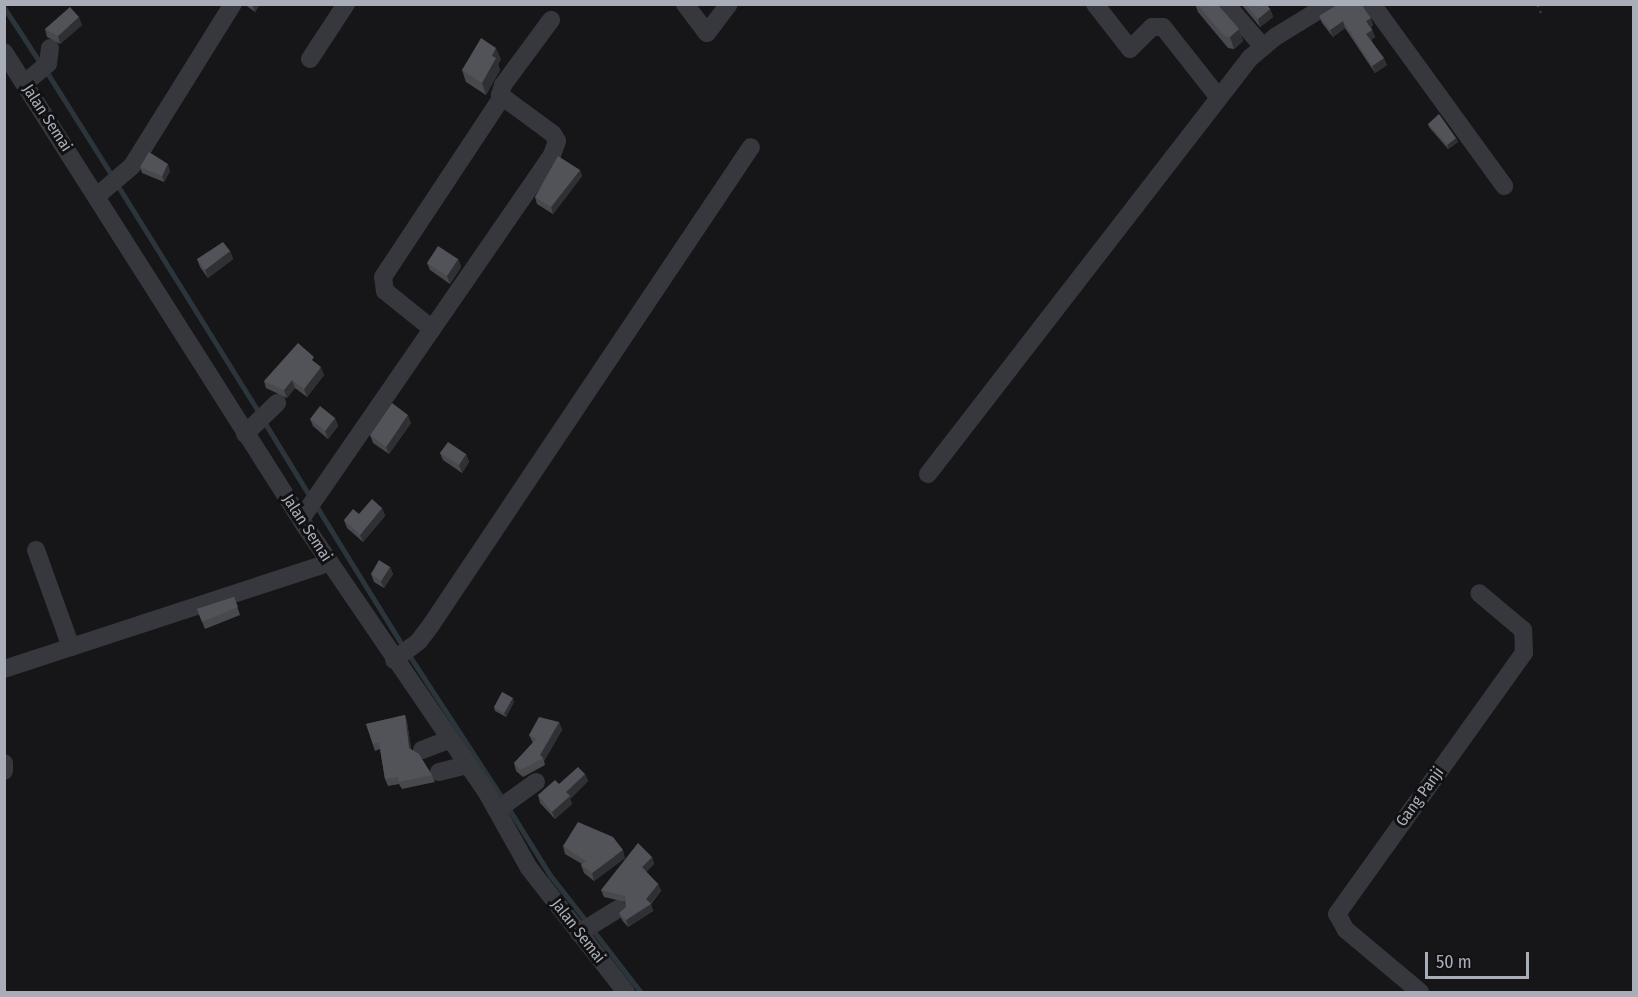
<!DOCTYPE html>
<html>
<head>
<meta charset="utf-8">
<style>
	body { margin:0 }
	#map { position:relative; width:1638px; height:997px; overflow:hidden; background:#161618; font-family:"Fira Sans Condensed",sans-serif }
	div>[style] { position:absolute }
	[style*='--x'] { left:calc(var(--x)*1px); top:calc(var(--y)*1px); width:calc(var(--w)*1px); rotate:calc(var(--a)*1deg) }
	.stream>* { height:4.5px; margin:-2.25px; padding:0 2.25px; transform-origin:2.25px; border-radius:2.25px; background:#2c353c }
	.path>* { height:2px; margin-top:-1px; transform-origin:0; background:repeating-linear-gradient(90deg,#3d3f44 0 3px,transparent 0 7.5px) }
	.minor>* { height:18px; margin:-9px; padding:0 9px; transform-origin:9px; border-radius:9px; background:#37383d }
	.wall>* { inset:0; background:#47494d }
	.shaded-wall>* { inset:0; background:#2f3033 }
	.building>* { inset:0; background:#525359 }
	span { translate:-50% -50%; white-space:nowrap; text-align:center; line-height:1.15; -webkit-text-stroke:6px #111113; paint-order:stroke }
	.street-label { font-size:16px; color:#a8adb8 }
	.frame { position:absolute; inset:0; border:6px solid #a8adb8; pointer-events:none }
	.scale { position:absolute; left:1425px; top:952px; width:104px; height:27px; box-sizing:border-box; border:3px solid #a8adb8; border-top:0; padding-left:8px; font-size:18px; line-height:21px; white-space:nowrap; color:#a8adb8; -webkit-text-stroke:4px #111113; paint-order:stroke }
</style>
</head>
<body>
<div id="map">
	<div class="stream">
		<i style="--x:4;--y:7;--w:69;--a:56.8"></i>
		<i style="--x:47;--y:72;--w:124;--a:57.8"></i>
		<i style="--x:117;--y:184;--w:271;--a:58.1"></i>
		<i style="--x:264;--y:421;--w:88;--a:58.5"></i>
		<i style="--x:316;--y:505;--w:166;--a:58.3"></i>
		<i style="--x:408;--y:653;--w:174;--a:56.9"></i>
		<i style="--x:508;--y:807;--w:81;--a:58.1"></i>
		<i style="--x:551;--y:876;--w:60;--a:51.8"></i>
		<i style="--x:593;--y:930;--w:78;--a:52.3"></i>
	</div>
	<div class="path">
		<i style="--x:1537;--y:4;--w:10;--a:66"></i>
	</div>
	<div class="minor">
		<i style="--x:685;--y:4;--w:36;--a:53"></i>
		<i style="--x:707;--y:33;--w:36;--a:-53"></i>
		<i style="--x:1095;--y:4;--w:57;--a:52.1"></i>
		<i style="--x:1130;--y:49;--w:31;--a:-45"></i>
		<i style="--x:1152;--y:27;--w:11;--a:0"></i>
		<i style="--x:1163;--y:27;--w:90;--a:51.7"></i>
		<i style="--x:1226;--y:4;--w:57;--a:49.3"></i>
		<i style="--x:1372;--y:4;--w:225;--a:54"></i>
		<i style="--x:4;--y:52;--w:561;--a:57.58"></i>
		<i style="--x:305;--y:526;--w:321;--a:55.7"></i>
		<i style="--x:486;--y:791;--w:88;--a:60.8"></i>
		<i style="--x:529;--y:868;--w:157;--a:52"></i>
		<i style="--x:310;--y:59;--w:66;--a:-56.8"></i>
		<i style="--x:25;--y:83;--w:30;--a:-40"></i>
		<i style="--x:48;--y:64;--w:16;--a:-83"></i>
		<i style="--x:97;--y:196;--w:46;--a:-40.6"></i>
		<i style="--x:132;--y:166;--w:191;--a:-58.1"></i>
		<i style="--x:431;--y:328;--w:59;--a:-141.2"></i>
		<i style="--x:385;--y:291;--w:14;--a:-98"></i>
		<i style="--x:383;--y:277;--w:214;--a:-56.5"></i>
		<i style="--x:245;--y:434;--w:45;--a:-44.1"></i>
		<i style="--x:928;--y:474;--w:526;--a:-52.26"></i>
		<i style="--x:1250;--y:58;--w:33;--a:-40"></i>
		<i style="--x:1275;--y:37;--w:63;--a:-31.4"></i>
		<i style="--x:301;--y:519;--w:442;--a:-55.4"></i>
		<i style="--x:552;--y:155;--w:15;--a:-70"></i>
		<i style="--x:557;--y:141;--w:8;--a:-120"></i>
		<i style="--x:553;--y:134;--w:66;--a:-143.7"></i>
		<i style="--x:500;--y:95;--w:10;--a:-73"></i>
		<i style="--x:503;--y:85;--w:81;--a:-53.6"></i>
		<i style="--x:36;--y:550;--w:103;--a:70.2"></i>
		<i style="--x:394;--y:660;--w:31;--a:-37"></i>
		<i style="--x:419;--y:641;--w:20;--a:-53"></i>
		<i style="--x:431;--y:625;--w:575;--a:-56.2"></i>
		<i style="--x:4;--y:669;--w:342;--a:-18.1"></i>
		<i style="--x:422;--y:750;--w:30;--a:-21"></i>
		<i style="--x:4;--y:763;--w:8;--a:90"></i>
		<i style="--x:439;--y:772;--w:30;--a:-14"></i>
		<i style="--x:497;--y:810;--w:48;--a:-35.7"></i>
		<i style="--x:579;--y:933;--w:46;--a:-31.6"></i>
		<i style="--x:1420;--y:992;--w:97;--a:-140"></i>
		<i style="--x:1346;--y:930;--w:18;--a:-119"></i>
		<i style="--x:1337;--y:914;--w:321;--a:-54.4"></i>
		<i style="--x:1524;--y:653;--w:23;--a:-92"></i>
		<i style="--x:1523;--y:630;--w:57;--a:-139.9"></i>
	</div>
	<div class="wall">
		<i style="clip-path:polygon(244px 4px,260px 4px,255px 12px)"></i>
		<i style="clip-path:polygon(1195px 4px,1217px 4px,1239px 29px,1243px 41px,1234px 49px,1228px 48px,1198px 12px)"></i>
		<i style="clip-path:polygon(1241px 4px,1266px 4px,1270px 9px,1273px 17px,1260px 27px)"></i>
		<i style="clip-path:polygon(1339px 4px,1362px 4px,1373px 25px,1371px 27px,1375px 37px,1371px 40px,1387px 65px,1375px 73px,1345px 28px,1333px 37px,1322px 23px,1319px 16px)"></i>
		<i style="clip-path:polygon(82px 25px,60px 44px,47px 37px,45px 29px)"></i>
		<i style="clip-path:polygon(501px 59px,498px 64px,500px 70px,486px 95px,466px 82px,462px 70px)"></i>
		<i style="clip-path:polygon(1428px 124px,1456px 138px,1458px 142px,1448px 149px,1429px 127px)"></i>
		<i style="clip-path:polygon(140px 167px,170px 171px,164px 182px,142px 173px)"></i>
		<i style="clip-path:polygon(580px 170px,582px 176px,553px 214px,537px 204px,535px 197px)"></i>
		<i style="clip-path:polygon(230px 251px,233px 259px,208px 278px,200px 267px,197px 259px)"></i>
		<i style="clip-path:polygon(458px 259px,461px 267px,450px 284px,430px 270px,427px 263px)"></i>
		<i style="clip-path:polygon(316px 363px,324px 375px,307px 397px,295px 388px,287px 398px,266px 388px,264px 381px)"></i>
		<i style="clip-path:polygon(335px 418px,338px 426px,328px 439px,313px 426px,310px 419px)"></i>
		<i style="clip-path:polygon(411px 423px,389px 454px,373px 443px,370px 435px)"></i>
		<i style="clip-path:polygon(440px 453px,466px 454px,469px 462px,462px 473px,443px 460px)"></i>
		<i style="clip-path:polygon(382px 508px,385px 516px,363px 542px,347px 528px,344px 520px,359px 514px)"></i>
		<i style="clip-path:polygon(390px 567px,393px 574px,384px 588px,374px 582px,371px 574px)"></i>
		<i style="clip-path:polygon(234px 597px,240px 615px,205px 629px,197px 609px)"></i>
		<i style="clip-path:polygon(514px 702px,506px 717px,495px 711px,494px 707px)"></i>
		<i style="clip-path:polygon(405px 715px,407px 722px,411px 749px,432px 775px,435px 782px,402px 789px,399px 784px,388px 786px,385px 779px,380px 749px,375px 751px,366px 724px)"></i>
		<i style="clip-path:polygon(559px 722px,562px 730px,544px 761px,545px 765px,523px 777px,516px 771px,514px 763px,533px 743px,529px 735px)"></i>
		<i style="clip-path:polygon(585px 774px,588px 781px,570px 799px,572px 804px,555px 819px,540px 803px,538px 795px)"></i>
		<i style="clip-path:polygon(563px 846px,625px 858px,594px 881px,584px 873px,581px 865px,582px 864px,565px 854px)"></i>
		<i style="clip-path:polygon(652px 857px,654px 864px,646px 872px,658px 884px,661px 891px,651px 904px,653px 911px,628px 927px,622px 920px,619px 913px,626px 907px,625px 902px,604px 897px,601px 890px)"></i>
	</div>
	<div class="shaded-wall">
		<i style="clip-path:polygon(252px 4px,260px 4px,255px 12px)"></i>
		<i style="clip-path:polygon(1270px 9px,1273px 17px,1260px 27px,1258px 19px)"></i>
		<i style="clip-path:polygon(79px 17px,82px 25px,60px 44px,58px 36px)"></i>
		<i style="clip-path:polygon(1371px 18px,1373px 25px,1369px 28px,1366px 21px)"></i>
		<i style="clip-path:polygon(1343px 21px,1345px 28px,1333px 37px,1330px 30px)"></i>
		<i style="clip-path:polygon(1239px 29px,1243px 41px,1234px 49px,1230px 37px)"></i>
		<i style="clip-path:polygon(1372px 30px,1375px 37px,1369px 41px,1366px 34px)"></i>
		<i style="clip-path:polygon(496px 48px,501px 59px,498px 64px,500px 70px,486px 95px,482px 83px,492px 56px)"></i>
		<i style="clip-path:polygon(1384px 58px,1387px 65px,1375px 73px,1372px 66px)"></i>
		<i style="clip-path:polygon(1456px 138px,1458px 142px,1448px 149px,1447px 145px)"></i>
		<i style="clip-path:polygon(168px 164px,170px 171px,164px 182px,162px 176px)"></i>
		<i style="clip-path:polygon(580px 170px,582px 176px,553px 214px,551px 207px)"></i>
		<i style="clip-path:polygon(230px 251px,233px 259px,208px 278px,205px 270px)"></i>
		<i style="clip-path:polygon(458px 259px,461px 267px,450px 284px,447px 276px)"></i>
		<i style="clip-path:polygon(321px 367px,324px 375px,307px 397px,304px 389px)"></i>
		<i style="clip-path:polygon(292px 380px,295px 388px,287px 398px,284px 390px)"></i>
		<i style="clip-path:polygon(408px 415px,411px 423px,389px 454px,386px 447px)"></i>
		<i style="clip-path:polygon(335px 418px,338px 426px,328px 439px,325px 431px)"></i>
		<i style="clip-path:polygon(466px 454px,469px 462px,462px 473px,459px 465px)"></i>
		<i style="clip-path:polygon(382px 508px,385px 516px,363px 542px,360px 535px)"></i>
		<i style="clip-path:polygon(390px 567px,393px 574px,384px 588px,381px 581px)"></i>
		<i style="clip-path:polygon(513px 698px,514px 702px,506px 717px,504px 713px)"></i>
		<i style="clip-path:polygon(405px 715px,407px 722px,412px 755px,409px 748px)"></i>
		<i style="clip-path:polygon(559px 722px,562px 730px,544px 761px,543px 758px,540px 755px)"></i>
		<i style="clip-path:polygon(585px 774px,588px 781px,570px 799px,572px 804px,555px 819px,552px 812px,566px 792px)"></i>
		<i style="clip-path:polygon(623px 850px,625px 858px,594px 881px,592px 873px)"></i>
		<i style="clip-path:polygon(652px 857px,654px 864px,644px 874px,642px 867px)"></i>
		<i style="clip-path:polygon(658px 884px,661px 891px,650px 904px,651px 904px,653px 911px,628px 927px,626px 920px,646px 899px)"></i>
	</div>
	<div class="building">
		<i style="clip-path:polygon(1197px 4px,1217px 4px,1239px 29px,1230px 37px,1224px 36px)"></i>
		<i style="clip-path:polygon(1245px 4px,1266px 4px,1270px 9px,1258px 19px)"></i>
		<i style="clip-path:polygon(1339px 4px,1361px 4px,1371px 18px,1366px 21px,1372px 30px,1366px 34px,1384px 58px,1372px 66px,1343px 21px,1330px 30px,1319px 16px)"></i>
		<i style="clip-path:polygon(70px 7px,79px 17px,58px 36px,45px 29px)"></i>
		<i style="clip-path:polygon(481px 38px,496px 48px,492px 56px,496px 58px,482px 83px,462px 70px)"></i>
		<i style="clip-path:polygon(1439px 114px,1456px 138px,1447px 145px,1428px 124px)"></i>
		<i style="clip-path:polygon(149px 152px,168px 164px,162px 176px,140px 167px)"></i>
		<i style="clip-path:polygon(558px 156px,580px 170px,551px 207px,535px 197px)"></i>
		<i style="clip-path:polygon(223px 242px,230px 251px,205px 270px,197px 259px)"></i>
		<i style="clip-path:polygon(438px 246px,458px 259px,447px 276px,427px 263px)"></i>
		<i style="clip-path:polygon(298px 343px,314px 357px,312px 360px,321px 367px,304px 389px,292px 380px,284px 390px,264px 381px)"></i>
		<i style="clip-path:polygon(392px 403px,408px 415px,386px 447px,370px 435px)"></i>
		<i style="clip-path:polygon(320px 406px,335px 418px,325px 431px,310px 419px)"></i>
		<i style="clip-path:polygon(448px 442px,466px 454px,459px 465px,440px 453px)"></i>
		<i style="clip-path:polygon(372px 499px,382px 508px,360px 535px,344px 520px,353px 509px,359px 514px)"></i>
		<i style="clip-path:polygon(379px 560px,390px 567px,381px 581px,371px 574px)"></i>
		<i style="clip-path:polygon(234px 597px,238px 607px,202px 622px,197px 609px)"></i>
		<i style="clip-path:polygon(502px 692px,513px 698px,504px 713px,494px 707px)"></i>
		<i style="clip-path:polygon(405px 715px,409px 748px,419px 754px,432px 775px,399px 782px,398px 777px,385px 779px,379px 742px,373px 744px,366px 724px)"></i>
		<i style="clip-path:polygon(539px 717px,559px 722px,540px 755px,543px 758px,520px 770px,514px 763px,536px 739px,529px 735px)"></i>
		<i style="clip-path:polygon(578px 767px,585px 774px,566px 792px,570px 796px,552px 812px,538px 795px,555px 780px,559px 784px)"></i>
		<i style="clip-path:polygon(578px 822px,613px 837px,623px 850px,592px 873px,581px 865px,586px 861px,563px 846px)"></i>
		<i style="clip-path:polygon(638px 843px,652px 857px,642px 867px,658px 884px,646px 899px,651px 904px,626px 920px,619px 913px,626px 907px,625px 896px,601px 890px)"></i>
	</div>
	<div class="street-label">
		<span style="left:47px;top:118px;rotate:57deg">Jalan Semai</span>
		<span style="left:307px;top:528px;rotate:57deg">Jalan Semai</span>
		<span style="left:1420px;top:797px;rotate:-54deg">Gang Panji</span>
		<span style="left:578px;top:931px;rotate:52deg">Jalan Semai</span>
	</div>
	<div class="frame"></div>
	<div class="scale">50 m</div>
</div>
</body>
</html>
